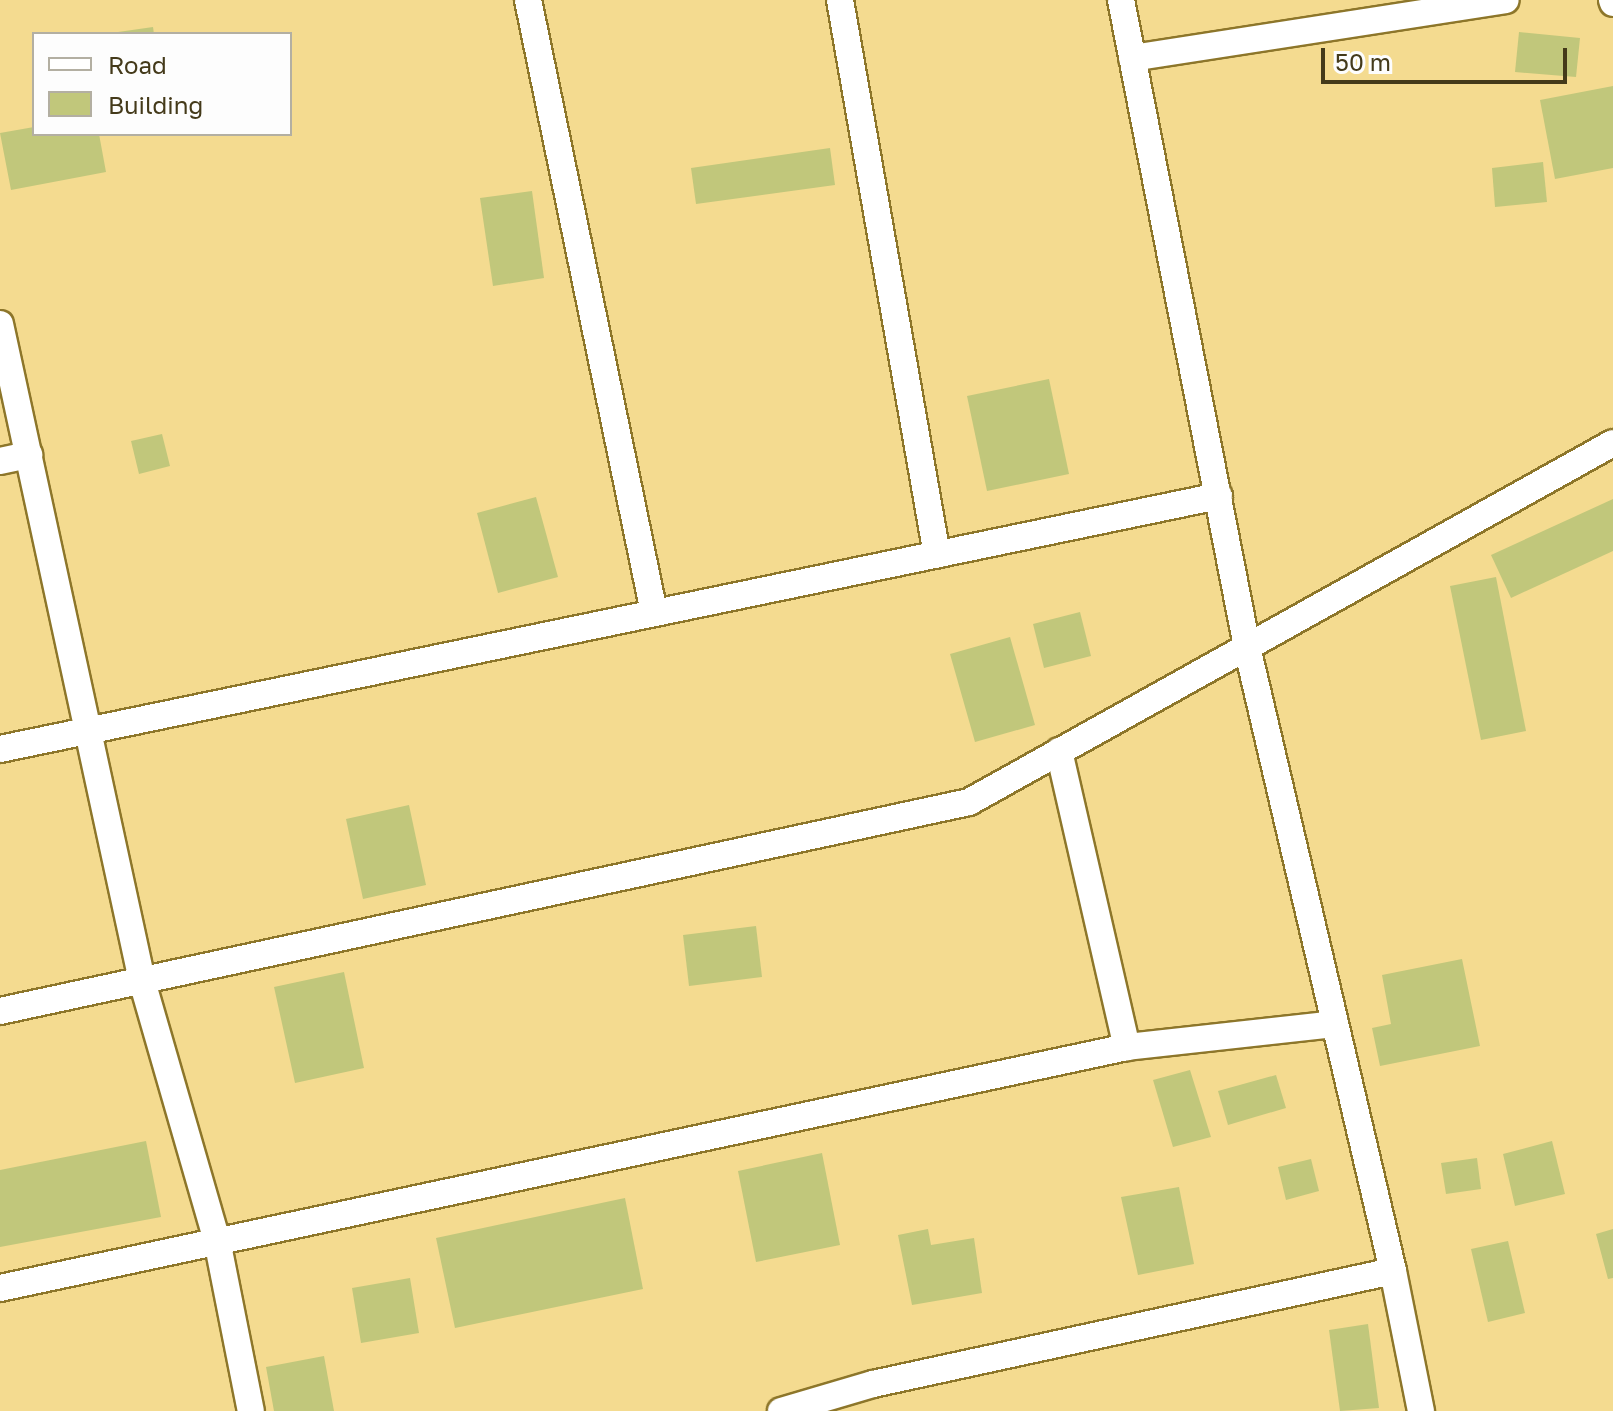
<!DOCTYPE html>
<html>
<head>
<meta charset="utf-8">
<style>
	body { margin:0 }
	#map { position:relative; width:1613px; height:1411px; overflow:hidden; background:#f4db90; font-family:"Golos Text",sans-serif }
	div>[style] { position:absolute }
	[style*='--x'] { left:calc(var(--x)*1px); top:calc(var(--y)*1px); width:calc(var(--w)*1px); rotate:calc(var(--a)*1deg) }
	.building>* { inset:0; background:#c1c77b }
	.roads { filter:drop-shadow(2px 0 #8d762a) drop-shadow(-2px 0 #8d762a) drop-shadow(0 2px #8d762a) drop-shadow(0 -2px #8d762a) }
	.minor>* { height:26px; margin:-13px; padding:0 13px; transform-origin:13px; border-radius:13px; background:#fff }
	span { translate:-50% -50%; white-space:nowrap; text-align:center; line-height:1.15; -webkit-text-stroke:6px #fdfdfd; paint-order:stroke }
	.legend { position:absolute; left:32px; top:32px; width:260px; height:104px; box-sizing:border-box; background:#fdfdfd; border:2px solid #b3afa2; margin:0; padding:10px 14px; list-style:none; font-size:24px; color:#443a1a }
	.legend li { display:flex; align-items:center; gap:16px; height:40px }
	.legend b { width:40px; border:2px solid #b3afa2 }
	.scale { position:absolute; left:1321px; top:48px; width:246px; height:36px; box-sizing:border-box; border:4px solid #443a1a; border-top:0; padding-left:10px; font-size:24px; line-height:28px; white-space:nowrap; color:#443a1a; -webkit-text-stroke:6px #fdfdfd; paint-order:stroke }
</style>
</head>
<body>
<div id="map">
	<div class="building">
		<i style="clip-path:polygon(153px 27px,154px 34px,118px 34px,118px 32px)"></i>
		<i style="clip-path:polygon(1519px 32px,1580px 38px,1576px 77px,1515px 72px)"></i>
		<i style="clip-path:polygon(1613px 86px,1613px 168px,1555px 179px,1540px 100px)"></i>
		<i style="clip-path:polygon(34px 127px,34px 134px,99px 134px,106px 172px,11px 190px,0 133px)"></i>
		<i style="clip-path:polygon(830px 148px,835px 185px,696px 204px,691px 168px)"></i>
		<i style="clip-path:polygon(1543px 162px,1547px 202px,1495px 207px,1492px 168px)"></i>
		<i style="clip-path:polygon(532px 191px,544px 278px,493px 286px,480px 198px)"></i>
		<i style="clip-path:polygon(1049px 379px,1069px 474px,987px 491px,967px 396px)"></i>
		<i style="clip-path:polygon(162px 434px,170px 466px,139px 474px,131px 441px)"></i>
		<i style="clip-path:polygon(536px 497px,558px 577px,498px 593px,477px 513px)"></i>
		<i style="clip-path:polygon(1613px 499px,1613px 551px,1511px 598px,1491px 555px)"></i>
		<i style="clip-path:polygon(1496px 577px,1526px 731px,1481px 740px,1450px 586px)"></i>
		<i style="clip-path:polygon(1080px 612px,1091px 656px,1044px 668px,1033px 624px)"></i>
		<i style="clip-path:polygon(1010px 637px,1035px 725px,975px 742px,950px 654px)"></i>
		<i style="clip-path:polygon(409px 805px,426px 885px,363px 899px,346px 819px)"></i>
		<i style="clip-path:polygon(756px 926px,762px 977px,689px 986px,683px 935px)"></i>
		<i style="clip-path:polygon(1462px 959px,1480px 1046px,1380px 1066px,1372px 1028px,1391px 1024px,1382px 975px)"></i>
		<i style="clip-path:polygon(344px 972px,364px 1068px,295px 1083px,274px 987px)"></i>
		<i style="clip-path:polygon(1190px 1070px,1211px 1137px,1173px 1147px,1153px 1080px)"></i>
		<i style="clip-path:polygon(1276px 1075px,1286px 1108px,1228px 1125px,1218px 1091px)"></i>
		<i style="clip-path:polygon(146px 1141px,161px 1217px,0 1247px,0 1170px)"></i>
		<i style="clip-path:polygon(1552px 1141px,1565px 1194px,1515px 1206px,1503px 1154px)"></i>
		<i style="clip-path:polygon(822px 1153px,840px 1245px,756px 1262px,738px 1171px)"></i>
		<i style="clip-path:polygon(1477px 1158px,1481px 1189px,1446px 1194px,1441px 1163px)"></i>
		<i style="clip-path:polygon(1311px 1159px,1319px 1191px,1286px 1200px,1278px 1167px)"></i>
		<i style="clip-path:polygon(1179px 1187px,1194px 1264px,1138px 1275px,1121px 1197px)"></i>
		<i style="clip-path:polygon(625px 1198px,643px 1289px,455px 1328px,436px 1238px)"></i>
		<i style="clip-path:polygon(928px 1229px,931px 1245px,974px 1238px,982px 1293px,912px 1305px,898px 1235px)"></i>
		<i style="clip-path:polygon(1613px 1229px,1613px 1278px,1608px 1279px,1596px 1234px)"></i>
		<i style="clip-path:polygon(1508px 1241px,1525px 1313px,1488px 1322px,1471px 1249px)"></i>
		<i style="clip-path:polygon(410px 1278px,419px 1333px,361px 1343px,352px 1288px)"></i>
		<i style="clip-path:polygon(1368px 1324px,1379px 1408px,1340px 1411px,1329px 1330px)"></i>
		<i style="clip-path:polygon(324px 1356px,334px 1411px,274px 1411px,266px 1367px)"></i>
	</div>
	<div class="roads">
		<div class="minor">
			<i style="--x:528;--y:0;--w:626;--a:78.38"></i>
			<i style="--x:840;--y:0;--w:563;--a:80.09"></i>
			<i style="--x:1121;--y:0;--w:659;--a:78.98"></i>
			<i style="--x:1247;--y:647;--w:641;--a:76.83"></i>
			<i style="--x:1393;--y:1271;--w:143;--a:78.7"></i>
			<i style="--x:1612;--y:0;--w:3;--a:72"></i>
			<i style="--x:1132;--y:58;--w:378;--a:-8.8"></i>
			<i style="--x:0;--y:324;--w:672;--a:77.8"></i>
			<i style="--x:142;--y:981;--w:270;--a:73.9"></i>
			<i style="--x:217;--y:1240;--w:174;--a:78.8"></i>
			<i style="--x:0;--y:461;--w:30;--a:-12"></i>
			<i style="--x:0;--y:749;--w:1245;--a:-11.73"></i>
			<i style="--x:1059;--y:751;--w:304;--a:77.1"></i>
			<i style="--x:0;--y:1011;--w:991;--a:-12.17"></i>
			<i style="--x:969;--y:802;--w:737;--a:-29.14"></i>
			<i style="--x:0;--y:1288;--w:1152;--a:-12.07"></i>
			<i style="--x:1127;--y:1047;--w:209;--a:-6.3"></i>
			<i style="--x:781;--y:1411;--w:96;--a:-16.4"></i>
			<i style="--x:873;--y:1384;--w:532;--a:-12.26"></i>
		</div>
	</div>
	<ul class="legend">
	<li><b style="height:10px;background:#fff"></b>Road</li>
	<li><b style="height:22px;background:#c1c77b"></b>Building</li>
	</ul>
	<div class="scale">50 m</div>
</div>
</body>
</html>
